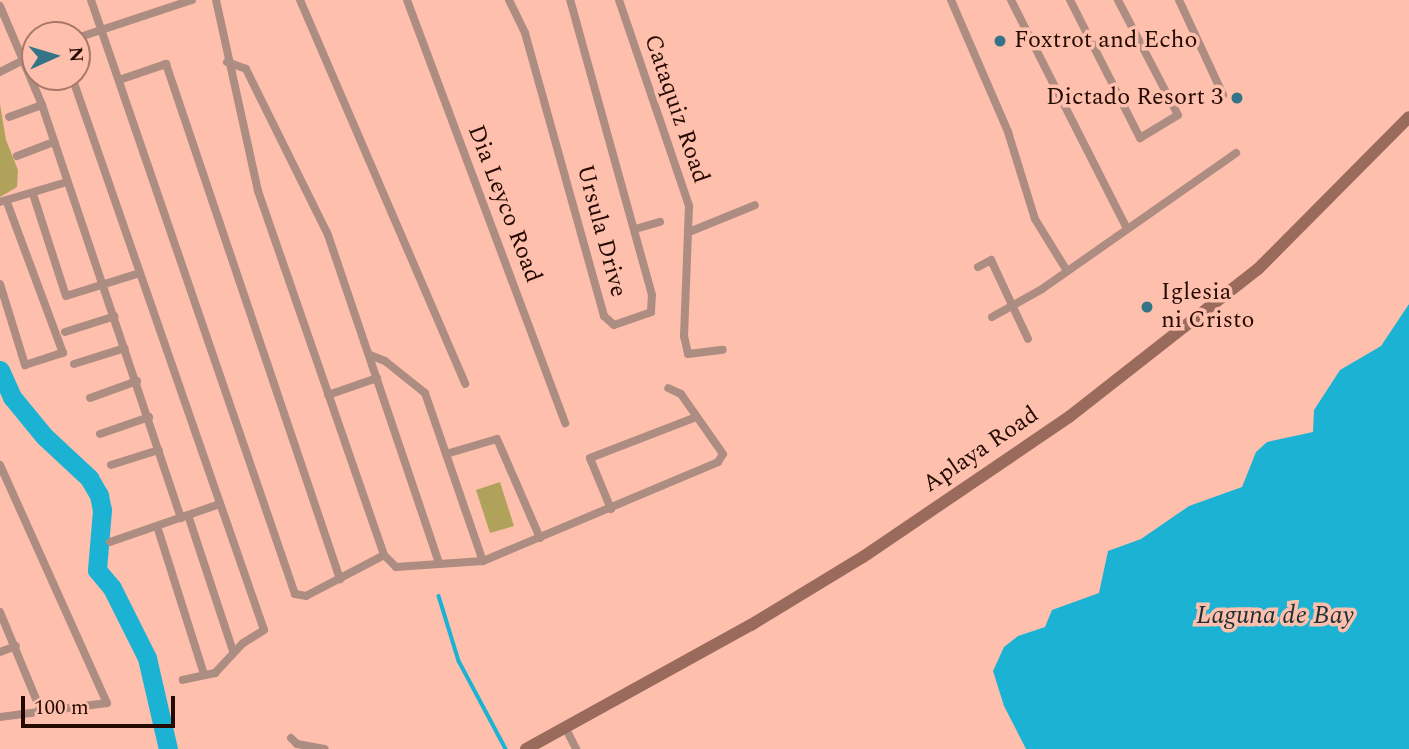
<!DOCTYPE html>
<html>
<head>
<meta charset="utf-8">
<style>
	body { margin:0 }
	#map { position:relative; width:1409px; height:749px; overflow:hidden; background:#fec0ac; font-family:Spectral,serif }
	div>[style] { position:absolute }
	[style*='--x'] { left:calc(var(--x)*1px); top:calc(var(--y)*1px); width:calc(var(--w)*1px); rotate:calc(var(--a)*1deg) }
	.green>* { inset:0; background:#b0a25b }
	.water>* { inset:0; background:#1cb2d4 }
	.stream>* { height:3.5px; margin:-1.75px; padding:0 1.75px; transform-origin:1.75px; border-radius:1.75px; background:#1cb2d4 }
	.river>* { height:19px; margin:-9.5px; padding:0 9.5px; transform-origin:9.5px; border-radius:9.5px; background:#1cb2d4 }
	.street>* { height:8px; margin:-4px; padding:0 4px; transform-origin:4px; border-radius:4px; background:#ad8c82 }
	.secondary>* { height:12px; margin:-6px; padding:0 6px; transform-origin:6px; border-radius:6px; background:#9a6b5c }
	.dots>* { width:19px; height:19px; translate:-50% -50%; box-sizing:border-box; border:4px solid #fec0ac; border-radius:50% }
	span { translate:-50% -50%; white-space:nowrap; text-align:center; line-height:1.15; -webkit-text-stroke:7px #fec0ac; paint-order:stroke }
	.poi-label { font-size:24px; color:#240a03 }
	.left { translate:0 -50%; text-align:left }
	.right { translate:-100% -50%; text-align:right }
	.street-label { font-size:24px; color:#240a03 }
	.water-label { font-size:26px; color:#1c3238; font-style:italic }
	.north { position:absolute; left:21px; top:21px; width:70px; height:70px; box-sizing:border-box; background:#fec0ac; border:2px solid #a77768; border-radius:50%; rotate:86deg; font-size:19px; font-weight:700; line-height:28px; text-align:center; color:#240a03 }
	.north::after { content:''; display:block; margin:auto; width:24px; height:32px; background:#337587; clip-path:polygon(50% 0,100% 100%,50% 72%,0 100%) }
	.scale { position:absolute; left:21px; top:696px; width:154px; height:32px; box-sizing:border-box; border:4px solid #240a03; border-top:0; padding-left:9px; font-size:21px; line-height:24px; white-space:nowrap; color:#240a03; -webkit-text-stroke:5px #fec0ac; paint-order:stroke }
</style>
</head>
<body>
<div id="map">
	<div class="green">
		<i style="clip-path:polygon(0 104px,6px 140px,18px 170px,17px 187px,0 197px)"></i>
		<i style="clip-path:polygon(500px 482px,514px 526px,490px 533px,476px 490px)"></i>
	</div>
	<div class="water">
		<i style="clip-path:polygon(1409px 304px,1409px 749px,1026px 749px,1004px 706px,993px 671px,1004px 647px,1018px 636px,1045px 627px,1052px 610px,1099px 593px,1108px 551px,1141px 539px,1189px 506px,1242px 487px,1256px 452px,1267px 442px,1313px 432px,1314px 410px,1340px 370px,1381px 346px)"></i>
	</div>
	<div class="stream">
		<i style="--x:439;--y:596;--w:68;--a:72.9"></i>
		<i style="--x:459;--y:661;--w:100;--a:61.9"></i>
	</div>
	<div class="river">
		<i style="--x:0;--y:370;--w:30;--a:66"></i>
		<i style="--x:12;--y:397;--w:50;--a:50.6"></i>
		<i style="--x:44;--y:436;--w:62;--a:43"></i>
		<i style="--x:89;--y:478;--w:20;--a:60"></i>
		<i style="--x:99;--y:495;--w:15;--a:79"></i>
		<i style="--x:102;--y:510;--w:60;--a:94.8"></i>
		<i style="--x:97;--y:570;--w:23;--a:50"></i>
		<i style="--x:112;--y:588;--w:78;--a:63.4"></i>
		<i style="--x:147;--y:658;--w:93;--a:77"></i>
	</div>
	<div class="street">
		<i style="--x:91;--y:0;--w:628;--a:71.05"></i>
		<i style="--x:295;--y:594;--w:11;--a:10"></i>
		<i style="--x:306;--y:596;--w:88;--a:-27.7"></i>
		<i style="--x:216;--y:0;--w:196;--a:77.6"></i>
		<i style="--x:258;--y:191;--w:385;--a:70.9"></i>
		<i style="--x:384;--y:555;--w:17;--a:45"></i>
		<i style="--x:396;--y:567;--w:87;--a:-3.9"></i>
		<i style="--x:483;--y:561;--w:255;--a:-22.8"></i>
		<i style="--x:718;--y:462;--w:9;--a:-58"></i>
		<i style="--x:723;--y:454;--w:73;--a:-125"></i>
		<i style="--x:681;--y:394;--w:14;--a:-155"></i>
		<i style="--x:300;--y:0;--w:418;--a:66.7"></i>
		<i style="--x:407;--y:0;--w:452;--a:69.5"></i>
		<i style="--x:509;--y:0;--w:37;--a:64"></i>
		<i style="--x:525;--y:33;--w:294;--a:74.4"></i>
		<i style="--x:604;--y:316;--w:13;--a:42"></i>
		<i style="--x:614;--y:325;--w:39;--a:-19"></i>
		<i style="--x:651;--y:312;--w:17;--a:-87"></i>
		<i style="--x:652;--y:295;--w:306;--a:-105.5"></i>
		<i style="--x:619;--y:0;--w:218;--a:71.2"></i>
		<i style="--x:689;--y:206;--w:130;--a:92.2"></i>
		<i style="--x:684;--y:336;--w:18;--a:77"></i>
		<i style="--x:688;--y:354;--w:35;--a:-7"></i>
		<i style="--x:951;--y:0;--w:144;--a:66.6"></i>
		<i style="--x:1008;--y:132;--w:91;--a:72.8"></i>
		<i style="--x:1035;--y:219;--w:61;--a:58.4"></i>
		<i style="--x:1011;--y:0;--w:257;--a:63.1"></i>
		<i style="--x:1070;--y:0;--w:155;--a:63.1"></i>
		<i style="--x:1140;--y:138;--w:44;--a:-31.2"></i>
		<i style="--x:1178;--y:115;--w:130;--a:-117.6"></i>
		<i style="--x:1179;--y:0;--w:105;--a:65.1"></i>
		<i style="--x:0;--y:6;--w:108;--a:67"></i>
		<i style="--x:42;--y:105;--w:436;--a:71.4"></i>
		<i style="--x:77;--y:38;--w:121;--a:-18.3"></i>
		<i style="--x:227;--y:62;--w:20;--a:20"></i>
		<i style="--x:246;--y:69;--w:185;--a:63.7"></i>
		<i style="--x:328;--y:235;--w:346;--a:71.3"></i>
		<i style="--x:0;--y:72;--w:39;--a:-27"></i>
		<i style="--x:72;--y:77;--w:585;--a:70.85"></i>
		<i style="--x:264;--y:630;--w:25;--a:148"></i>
		<i style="--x:243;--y:643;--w:41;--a:133"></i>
		<i style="--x:215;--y:673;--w:33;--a:168"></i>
		<i style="--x:119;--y:80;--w:50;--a:-18.8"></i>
		<i style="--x:166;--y:64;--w:544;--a:71.33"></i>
		<i style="--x:9;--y:117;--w:35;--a:-20"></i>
		<i style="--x:17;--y:156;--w:40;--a:-21"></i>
		<i style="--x:33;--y:194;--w:107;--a:72.1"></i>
		<i style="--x:66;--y:296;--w:77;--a:-17.3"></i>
		<i style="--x:0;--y:202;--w:70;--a:-16.6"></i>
		<i style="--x:635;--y:229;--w:26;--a:-16"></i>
		<i style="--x:689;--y:232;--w:71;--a:-22.2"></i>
		<i style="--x:978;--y:267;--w:15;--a:-28"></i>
		<i style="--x:991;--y:260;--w:87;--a:64.9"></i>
		<i style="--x:0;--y:284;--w:85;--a:72.8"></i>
		<i style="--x:25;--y:365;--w:40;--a:-18"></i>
		<i style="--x:63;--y:353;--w:163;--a:-110.4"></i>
		<i style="--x:992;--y:317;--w:57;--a:-29.2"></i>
		<i style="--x:1042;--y:289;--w:237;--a:-35"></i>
		<i style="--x:65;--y:332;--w:52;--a:-17.7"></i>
		<i style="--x:370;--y:355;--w:16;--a:22"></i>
		<i style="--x:385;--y:361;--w:51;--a:38.7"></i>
		<i style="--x:425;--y:393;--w:178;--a:71"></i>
		<i style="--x:74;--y:364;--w:53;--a:-17.4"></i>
		<i style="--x:328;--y:395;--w:52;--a:-19.1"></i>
		<i style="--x:90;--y:398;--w:50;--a:-19.9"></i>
		<i style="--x:100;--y:434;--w:52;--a:-19.1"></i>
		<i style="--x:446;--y:454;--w:53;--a:-16.4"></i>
		<i style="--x:497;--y:439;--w:108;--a:66.5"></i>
		<i style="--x:0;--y:465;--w:261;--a:65.8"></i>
		<i style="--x:107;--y:703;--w:108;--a:172.5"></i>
		<i style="--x:111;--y:465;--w:50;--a:-17.4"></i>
		<i style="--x:611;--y:509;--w:55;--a:-112.4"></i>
		<i style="--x:590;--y:458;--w:114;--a:-21.1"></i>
		<i style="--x:188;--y:515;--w:143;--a:71.7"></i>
		<i style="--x:157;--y:526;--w:155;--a:72.4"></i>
		<i style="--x:110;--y:542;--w:116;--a:-19.1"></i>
		<i style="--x:0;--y:612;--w:107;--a:67.5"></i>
		<i style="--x:0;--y:652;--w:17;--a:-21"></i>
		<i style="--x:565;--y:727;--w:25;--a:63"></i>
		<i style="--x:291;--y:738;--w:8;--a:45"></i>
		<i style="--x:297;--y:744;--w:28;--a:10"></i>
	</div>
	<div class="secondary">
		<i style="--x:526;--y:749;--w:257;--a:-28.9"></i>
		<i style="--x:751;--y:625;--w:131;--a:-31.3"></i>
		<i style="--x:863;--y:557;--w:249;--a:-34.2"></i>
		<i style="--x:1069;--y:417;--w:240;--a:-38.1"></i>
		<i style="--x:1258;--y:269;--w:214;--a:-45.2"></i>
	</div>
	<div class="dots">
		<i style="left:1000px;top:41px;background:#337587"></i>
		<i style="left:1237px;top:98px;background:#337587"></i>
		<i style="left:1147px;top:307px;background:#337587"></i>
	</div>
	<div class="poi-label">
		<span class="left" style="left:1014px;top:41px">Foxtrot and Echo</span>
		<span class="right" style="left:1223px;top:98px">Dictado Resort 3</span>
		<span class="left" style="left:1161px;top:307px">Iglesia<br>ni Cristo</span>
	</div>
	<div class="street-label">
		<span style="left:676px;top:109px;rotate:71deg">Cataquiz Road</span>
		<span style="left:504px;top:204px;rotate:69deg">Dia Leyco Road</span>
		<span style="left:601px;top:231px;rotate:75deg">Ursula Drive</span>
		<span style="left:981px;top:450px;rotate:-34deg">Aplaya Road</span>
	</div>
	<div class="water-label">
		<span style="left:1275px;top:616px">Laguna de Bay</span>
	</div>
	<div class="north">N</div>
	<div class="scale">100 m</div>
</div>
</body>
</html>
